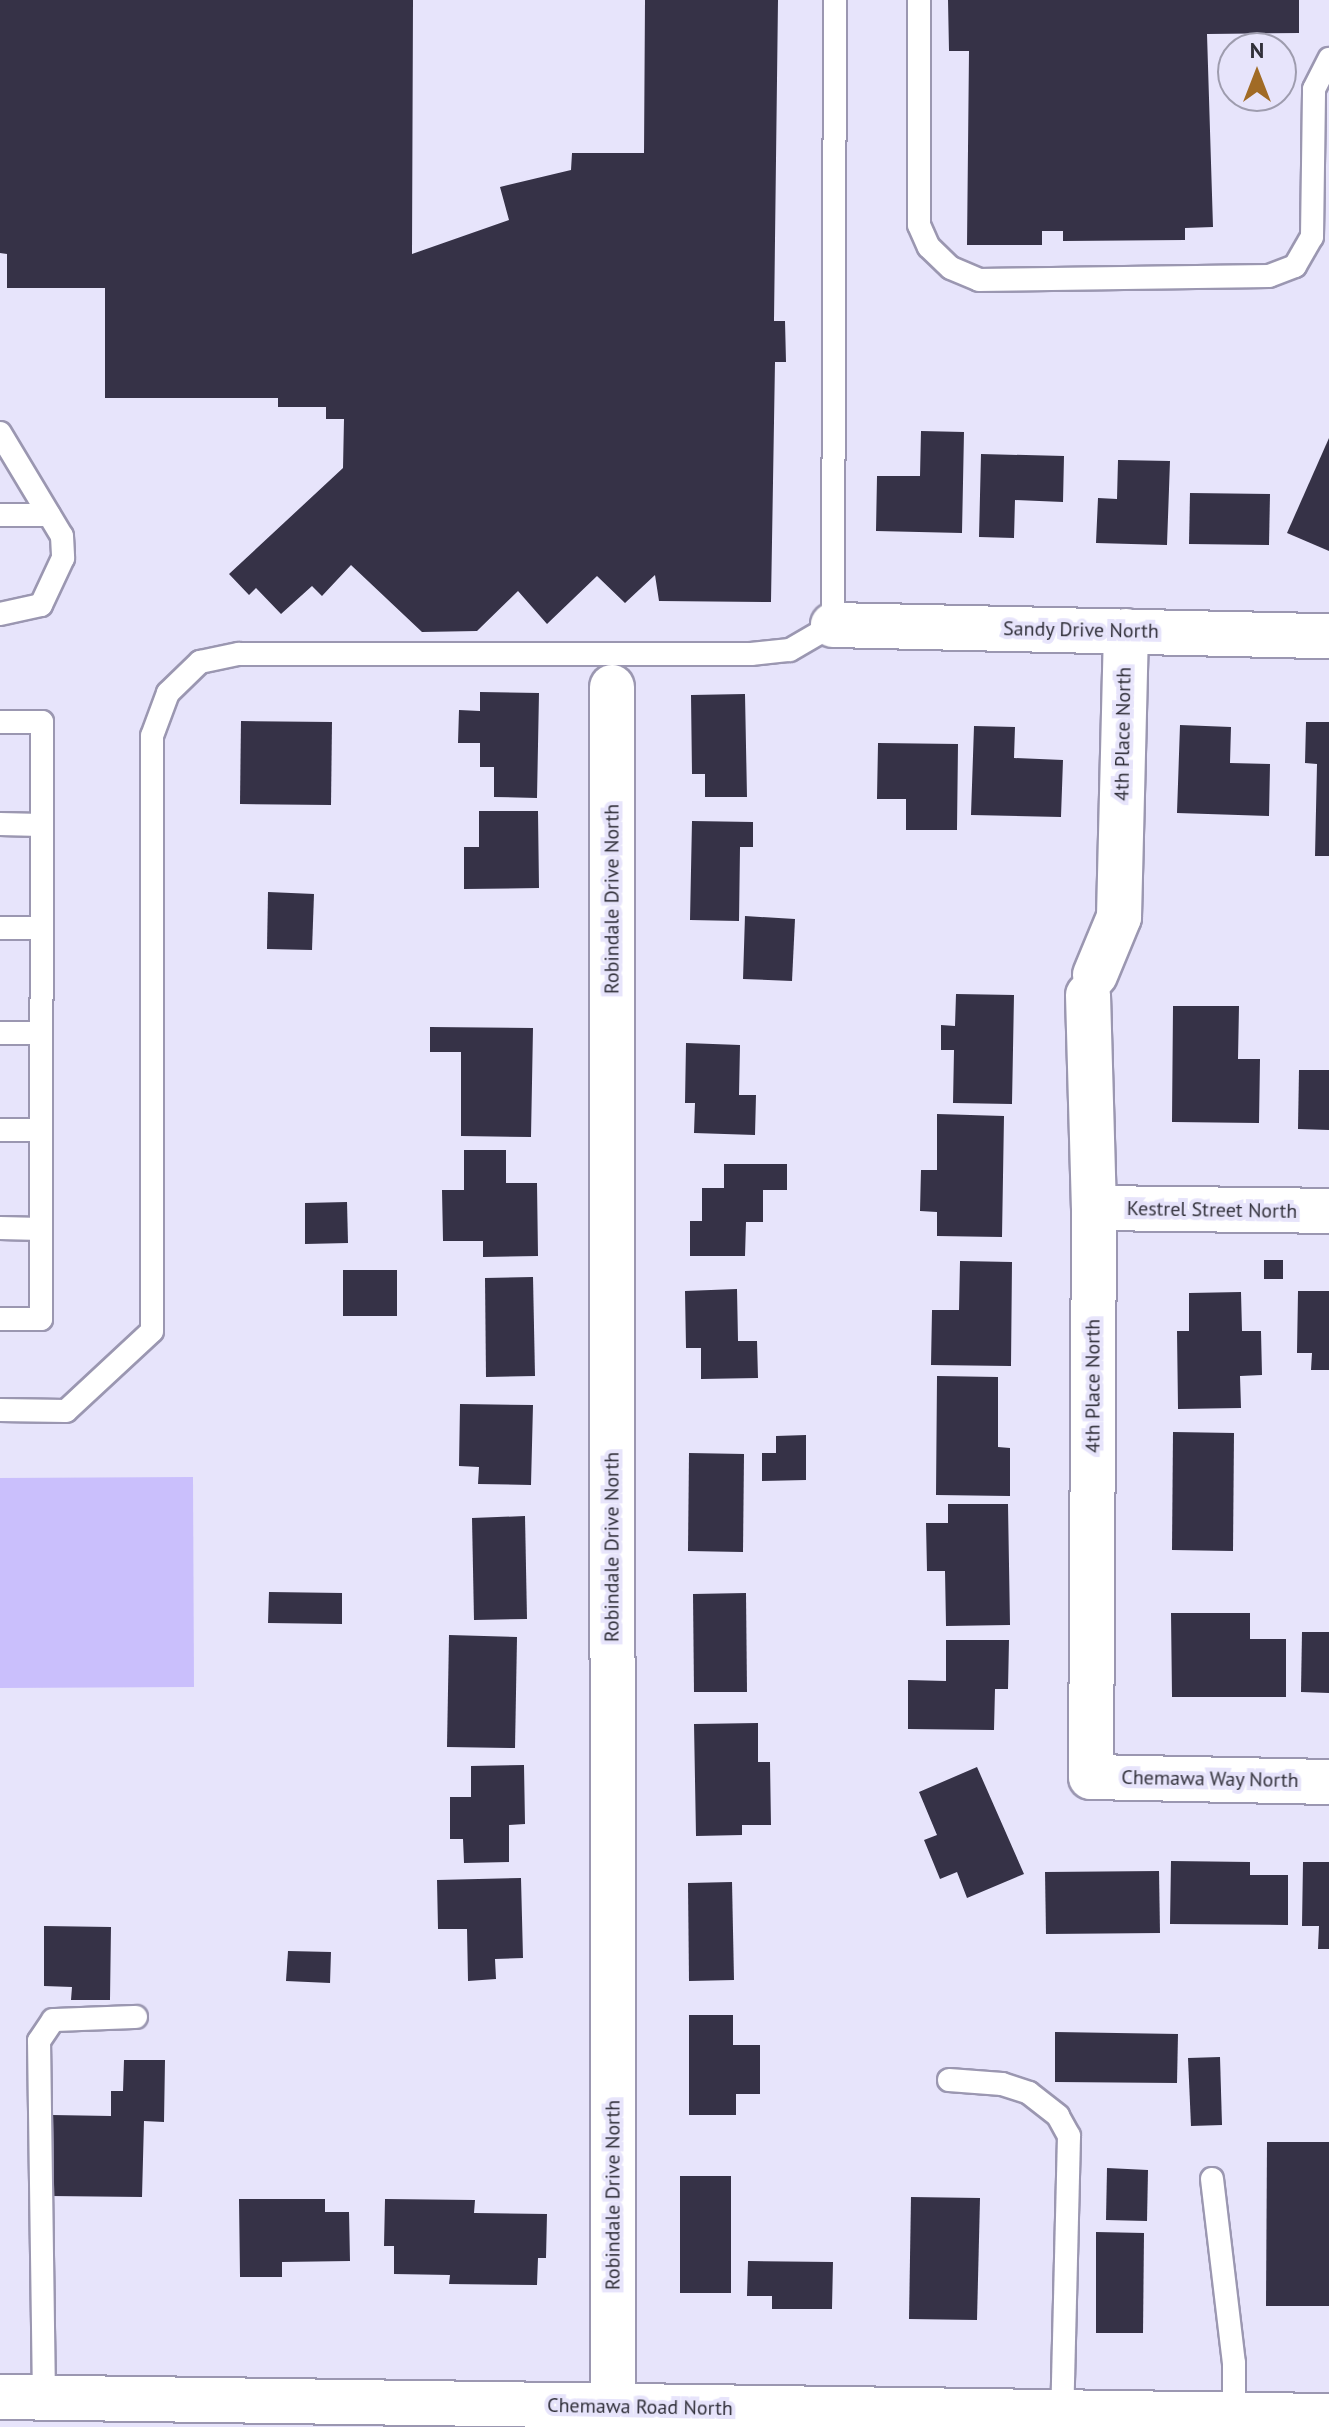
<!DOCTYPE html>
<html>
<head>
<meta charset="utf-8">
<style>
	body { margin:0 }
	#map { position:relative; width:1329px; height:2427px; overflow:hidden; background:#e7e4fb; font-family:"PT Sans",sans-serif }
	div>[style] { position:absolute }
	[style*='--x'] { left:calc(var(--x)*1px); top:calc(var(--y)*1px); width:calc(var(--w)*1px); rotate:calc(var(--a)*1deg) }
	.green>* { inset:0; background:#cabffc }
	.building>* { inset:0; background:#363247 }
	.roads { filter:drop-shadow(2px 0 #9b97b1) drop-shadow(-2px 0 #9b97b1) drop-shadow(0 2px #9b97b1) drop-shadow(0 -2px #9b97b1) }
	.service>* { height:22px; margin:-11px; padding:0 11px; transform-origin:11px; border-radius:11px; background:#fff }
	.minor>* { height:44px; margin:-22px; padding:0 22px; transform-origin:22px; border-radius:22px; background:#fff }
	.tertiary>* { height:44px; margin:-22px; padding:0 22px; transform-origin:22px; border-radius:22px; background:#fff }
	span { translate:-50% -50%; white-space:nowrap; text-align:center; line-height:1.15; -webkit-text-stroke:8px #e7e4fb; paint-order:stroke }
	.street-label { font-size:20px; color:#31303a }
	.north { position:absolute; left:1217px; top:32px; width:80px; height:80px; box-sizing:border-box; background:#e7e4fb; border:2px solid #9e9cae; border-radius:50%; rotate:0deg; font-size:22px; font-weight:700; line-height:32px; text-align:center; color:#31303a }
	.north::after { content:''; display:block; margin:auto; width:28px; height:36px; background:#a16b25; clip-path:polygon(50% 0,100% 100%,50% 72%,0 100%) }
</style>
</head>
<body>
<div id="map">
	<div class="green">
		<i style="clip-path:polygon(193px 1477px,194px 1687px,0 1688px,0 1478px)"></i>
	</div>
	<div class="building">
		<i style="clip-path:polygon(0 0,413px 0,412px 254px,509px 220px,500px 187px,571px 170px,572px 153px,644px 153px,645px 0,778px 0,774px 321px,785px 321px,786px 362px,775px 362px,771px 602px,659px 601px,655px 575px,625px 603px,597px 576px,547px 624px,518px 591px,477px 631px,422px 632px,351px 565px,322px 596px,312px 586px,281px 614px,256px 588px,249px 595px,229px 574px,343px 468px,344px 419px,326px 419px,326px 407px,278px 407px,278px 398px,105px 398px,105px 288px,7px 288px,7px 254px,0 253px)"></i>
		<i style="clip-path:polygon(948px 0,1299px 0,1299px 33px,1207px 34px,1213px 227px,1185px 228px,1185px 240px,1063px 241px,1063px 231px,1042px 231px,1042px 245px,967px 245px,969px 51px,949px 51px)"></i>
		<i style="clip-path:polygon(921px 431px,964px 432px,962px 533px,876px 531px,877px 476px,920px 476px)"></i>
		<i style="clip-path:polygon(1329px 438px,1329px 551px,1287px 533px)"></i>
		<i style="clip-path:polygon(981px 454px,1064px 456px,1063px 502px,1015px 500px,1014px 538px,979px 537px)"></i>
		<i style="clip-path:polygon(1118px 460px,1170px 461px,1167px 545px,1096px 543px,1098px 498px,1117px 499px)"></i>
		<i style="clip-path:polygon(1190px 493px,1270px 494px,1269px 545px,1189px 544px)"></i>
		<i style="clip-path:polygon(480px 692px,539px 693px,537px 798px,494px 797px,494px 767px,480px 767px,480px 743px,458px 743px,459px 710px,480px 711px)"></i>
		<i style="clip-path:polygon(745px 694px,747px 797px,705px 797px,705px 774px,692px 774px,691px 695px)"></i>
		<i style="clip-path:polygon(241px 721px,332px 722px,331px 805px,240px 804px)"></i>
		<i style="clip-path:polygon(1306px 722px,1329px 722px,1329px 856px,1315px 856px,1317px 764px,1305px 763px)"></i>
		<i style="clip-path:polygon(1180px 725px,1231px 727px,1230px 763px,1270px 764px,1269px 816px,1177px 813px)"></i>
		<i style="clip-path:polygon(974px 726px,1015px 727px,1014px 758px,1063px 760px,1061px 817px,971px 815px)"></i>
		<i style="clip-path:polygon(878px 743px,958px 744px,957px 830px,906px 830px,906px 799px,877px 799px)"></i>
		<i style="clip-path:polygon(479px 811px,538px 811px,539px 888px,464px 889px,464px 847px,479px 847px)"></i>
		<i style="clip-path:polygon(692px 821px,753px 822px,753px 847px,740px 847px,739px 921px,690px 920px)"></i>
		<i style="clip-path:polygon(268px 892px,314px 894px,312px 950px,267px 949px)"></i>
		<i style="clip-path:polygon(745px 916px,795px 919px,792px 981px,743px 979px)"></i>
		<i style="clip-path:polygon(956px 994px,1014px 995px,1012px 1104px,953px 1103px,954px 1050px,941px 1050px,941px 1025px,955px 1026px)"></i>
		<i style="clip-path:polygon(1173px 1006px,1239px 1006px,1238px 1059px,1260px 1059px,1259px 1123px,1172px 1122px)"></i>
		<i style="clip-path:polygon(430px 1027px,533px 1028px,531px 1137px,461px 1136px,461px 1052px,430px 1052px)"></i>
		<i style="clip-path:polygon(686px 1043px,740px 1045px,739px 1095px,756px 1095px,755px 1135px,694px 1133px,695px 1103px,685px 1103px)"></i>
		<i style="clip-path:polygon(1299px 1070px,1329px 1070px,1329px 1130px,1298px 1129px)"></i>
		<i style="clip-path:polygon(937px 1114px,1004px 1116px,1002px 1237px,937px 1236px,937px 1212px,920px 1211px,921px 1170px,937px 1170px)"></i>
		<i style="clip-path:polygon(464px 1150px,506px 1150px,506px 1183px,537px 1183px,538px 1256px,483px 1257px,483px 1241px,443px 1241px,442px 1190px,464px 1190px)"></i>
		<i style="clip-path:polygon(724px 1164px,787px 1164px,787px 1190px,763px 1190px,763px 1222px,746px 1222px,745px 1256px,690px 1256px,690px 1221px,702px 1221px,702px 1188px,724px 1188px)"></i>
		<i style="clip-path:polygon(347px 1202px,348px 1243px,305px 1244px,305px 1203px)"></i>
		<i style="clip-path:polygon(1264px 1260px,1283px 1260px,1283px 1279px,1264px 1279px)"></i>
		<i style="clip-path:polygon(960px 1261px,1012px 1262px,1011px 1366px,931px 1365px,932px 1310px,959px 1310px)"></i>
		<i style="clip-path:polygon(343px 1270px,397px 1270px,397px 1316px,343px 1316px)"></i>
		<i style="clip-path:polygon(533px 1277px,535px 1376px,486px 1377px,485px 1278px)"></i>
		<i style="clip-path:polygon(737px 1289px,738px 1341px,757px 1341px,758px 1378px,701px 1379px,701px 1348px,686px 1348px,685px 1291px)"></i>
		<i style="clip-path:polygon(1298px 1291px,1329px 1291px,1329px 1370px,1311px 1370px,1312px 1353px,1297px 1353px)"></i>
		<i style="clip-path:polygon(1241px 1292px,1242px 1331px,1261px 1331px,1262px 1375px,1240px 1376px,1241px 1408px,1178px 1409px,1177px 1331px,1189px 1331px,1189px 1293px)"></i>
		<i style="clip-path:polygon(937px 1376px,998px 1377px,998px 1447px,1010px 1448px,1010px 1496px,936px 1495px)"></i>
		<i style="clip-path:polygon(460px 1404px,533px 1405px,531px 1485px,478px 1484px,479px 1467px,459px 1466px)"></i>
		<i style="clip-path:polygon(1173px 1432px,1234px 1433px,1233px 1551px,1172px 1550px)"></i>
		<i style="clip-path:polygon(806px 1435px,806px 1480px,762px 1481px,762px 1453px,776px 1453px,776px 1436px)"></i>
		<i style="clip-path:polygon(689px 1453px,744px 1454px,743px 1552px,688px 1551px)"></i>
		<i style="clip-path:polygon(948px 1504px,1008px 1504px,1010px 1625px,946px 1626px,945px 1571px,927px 1571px,926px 1523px,948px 1523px)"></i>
		<i style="clip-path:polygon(525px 1516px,527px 1619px,474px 1620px,472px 1518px)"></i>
		<i style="clip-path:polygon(269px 1592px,342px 1593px,342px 1624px,268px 1623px)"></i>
		<i style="clip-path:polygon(746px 1593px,747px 1692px,694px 1692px,693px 1594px)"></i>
		<i style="clip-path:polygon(1171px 1613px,1250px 1613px,1250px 1639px,1286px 1639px,1286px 1697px,1172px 1697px)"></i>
		<i style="clip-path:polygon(1302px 1632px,1329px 1632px,1329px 1693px,1301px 1692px)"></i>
		<i style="clip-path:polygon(449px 1635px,517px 1637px,515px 1748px,447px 1747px)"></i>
		<i style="clip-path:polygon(946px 1640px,1009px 1640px,1008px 1689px,995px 1689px,994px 1730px,908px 1729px,908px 1680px,946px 1681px)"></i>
		<i style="clip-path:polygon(758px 1723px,758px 1762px,770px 1762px,771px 1825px,742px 1825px,742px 1835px,696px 1836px,694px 1724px)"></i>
		<i style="clip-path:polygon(524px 1765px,525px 1824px,509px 1825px,509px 1862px,464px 1863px,463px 1839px,450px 1839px,450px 1797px,471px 1797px,471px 1766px)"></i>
		<i style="clip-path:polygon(977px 1767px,1024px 1874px,967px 1898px,957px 1872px,940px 1879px,924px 1840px,937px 1835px,919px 1792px)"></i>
		<i style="clip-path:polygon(1171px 1861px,1250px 1862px,1250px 1875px,1288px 1875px,1288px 1925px,1170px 1924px)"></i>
		<i style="clip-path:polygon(1303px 1862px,1329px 1862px,1329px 1949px,1318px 1949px,1319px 1926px,1302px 1926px)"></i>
		<i style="clip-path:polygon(1159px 1871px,1160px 1933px,1046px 1934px,1045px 1872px)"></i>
		<i style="clip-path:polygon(521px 1878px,523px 1958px,495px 1959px,496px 1979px,468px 1981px,467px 1929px,438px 1929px,437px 1880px)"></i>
		<i style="clip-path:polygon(732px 1882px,734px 1980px,689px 1981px,688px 1883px)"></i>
		<i style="clip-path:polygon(44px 1926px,111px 1927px,110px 2000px,71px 2000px,72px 1987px,44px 1986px)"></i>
		<i style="clip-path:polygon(288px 1951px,331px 1952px,330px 1983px,286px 1981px)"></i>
		<i style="clip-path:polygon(689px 2015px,733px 2015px,733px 2045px,760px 2045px,760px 2094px,736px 2094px,736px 2115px,689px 2115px)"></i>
		<i style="clip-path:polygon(1055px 2032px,1178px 2034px,1177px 2083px,1055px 2082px)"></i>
		<i style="clip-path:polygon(1220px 2057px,1222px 2125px,1191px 2126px,1188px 2058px)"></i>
		<i style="clip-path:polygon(124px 2060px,165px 2060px,164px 2122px,144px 2121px,142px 2197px,51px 2196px,52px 2115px,111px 2116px,111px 2091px,123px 2091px)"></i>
		<i style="clip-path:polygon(1267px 2142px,1329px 2142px,1329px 2306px,1266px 2306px)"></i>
		<i style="clip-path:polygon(1107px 2168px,1148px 2170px,1147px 2221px,1106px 2220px)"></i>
		<i style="clip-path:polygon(680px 2176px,731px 2176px,731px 2293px,680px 2293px)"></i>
		<i style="clip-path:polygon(911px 2197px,980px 2198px,977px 2320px,909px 2319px)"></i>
		<i style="clip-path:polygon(239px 2199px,325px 2199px,325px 2212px,349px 2212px,350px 2261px,282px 2262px,282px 2277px,240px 2277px)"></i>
		<i style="clip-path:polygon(385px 2199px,475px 2200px,474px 2213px,547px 2214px,546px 2258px,538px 2258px,537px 2285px,449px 2284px,450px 2275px,394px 2274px,394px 2246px,384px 2246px)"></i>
		<i style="clip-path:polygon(1096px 2232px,1144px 2233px,1143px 2333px,1096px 2333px)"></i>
		<i style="clip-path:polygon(748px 2261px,833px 2262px,832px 2309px,772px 2309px,772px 2296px,747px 2296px)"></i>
	</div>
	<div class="roads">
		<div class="service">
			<i style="--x:919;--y:0;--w:225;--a:90"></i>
			<i style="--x:919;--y:225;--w:24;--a:66"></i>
			<i style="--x:929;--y:247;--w:30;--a:44"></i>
			<i style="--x:951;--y:268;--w:30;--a:23"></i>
			<i style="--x:979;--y:280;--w:290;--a:-0.8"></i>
			<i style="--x:1269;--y:276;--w:28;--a:-21"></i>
			<i style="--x:1295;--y:266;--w:34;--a:-60"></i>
			<i style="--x:1312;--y:237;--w:148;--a:-89.2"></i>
			<i style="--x:1314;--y:89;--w:34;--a:-63"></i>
			<i style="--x:0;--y:433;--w:120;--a:59"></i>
			<i style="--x:62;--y:536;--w:22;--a:87"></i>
			<i style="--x:63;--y:558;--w:52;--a:115.1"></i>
			<i style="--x:41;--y:605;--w:42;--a:167.6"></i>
			<i style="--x:0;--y:515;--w:49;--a:0"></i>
			<i style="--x:0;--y:722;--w:42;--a:0"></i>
			<i style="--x:42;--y:722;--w:597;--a:90.1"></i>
			<i style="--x:41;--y:1319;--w:41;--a:180"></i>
			<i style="--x:0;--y:824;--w:41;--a:1.4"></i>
			<i style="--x:0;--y:928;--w:41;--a:0"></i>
			<i style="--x:0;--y:1033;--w:41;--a:0"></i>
			<i style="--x:0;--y:1130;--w:41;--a:0"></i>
			<i style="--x:0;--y:1228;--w:41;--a:1.4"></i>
			<i style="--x:0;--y:1410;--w:66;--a:0.9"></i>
			<i style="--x:66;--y:1411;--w:117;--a:-42.9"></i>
			<i style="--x:152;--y:1331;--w:595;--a:-90"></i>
			<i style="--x:152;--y:736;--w:46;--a:-69.6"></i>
			<i style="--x:168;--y:693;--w:45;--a:-44.1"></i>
			<i style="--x:200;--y:662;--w:40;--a:-12"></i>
			<i style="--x:239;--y:654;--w:512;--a:0"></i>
			<i style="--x:751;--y:654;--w:39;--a:-6"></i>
			<i style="--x:790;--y:650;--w:50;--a:-30.2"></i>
			<i style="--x:833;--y:625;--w:625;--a:-89.82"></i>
			<i style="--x:949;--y:2080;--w:53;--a:4.3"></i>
			<i style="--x:1002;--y:2084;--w:28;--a:18"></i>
			<i style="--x:1029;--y:2093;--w:37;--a:38"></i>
			<i style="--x:1058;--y:2116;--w:23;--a:61"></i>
			<i style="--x:1069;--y:2136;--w:277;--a:91.4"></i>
			<i style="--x:1212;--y:2179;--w:185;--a:83.2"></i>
			<i style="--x:1234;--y:2363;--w:51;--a:90"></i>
			<i style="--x:44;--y:2398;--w:357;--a:-90.8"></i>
			<i style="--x:39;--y:2041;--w:25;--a:-56"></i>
			<i style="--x:53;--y:2020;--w:83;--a:-2.1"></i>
		</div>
		<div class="minor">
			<i style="--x:833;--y:625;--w:496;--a:1.3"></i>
			<i style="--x:612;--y:687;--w:1720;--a:89.97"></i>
			<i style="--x:1095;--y:975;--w:63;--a:-67.5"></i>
			<i style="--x:1119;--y:917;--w:286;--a:-88.6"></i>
			<i style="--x:1088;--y:995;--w:213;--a:88.4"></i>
			<i style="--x:1094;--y:1208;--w:569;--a:90.3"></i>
			<i style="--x:1091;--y:1777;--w:238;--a:1.2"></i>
			<i style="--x:1094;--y:1208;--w:235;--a:0.7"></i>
		</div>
		<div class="tertiary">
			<i style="--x:0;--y:2397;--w:1329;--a:0.82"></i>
		</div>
	</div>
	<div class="street-label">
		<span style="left:1081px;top:630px;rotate:1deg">Sandy Drive North</span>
		<span style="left:1123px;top:734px;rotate:-89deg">4th Place North</span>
		<span style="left:612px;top:899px;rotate:-90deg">Robindale Drive North</span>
		<span style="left:1212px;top:1210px;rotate:1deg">Kestrel Street North</span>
		<span style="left:1093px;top:1386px;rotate:-90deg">4th Place North</span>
		<span style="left:612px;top:1547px;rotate:-90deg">Robindale Drive North</span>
		<span style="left:1210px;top:1779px;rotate:1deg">Chemawa Way North</span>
		<span style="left:613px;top:2195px;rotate:-90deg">Robindale Drive North</span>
		<span style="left:640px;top:2407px;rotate:1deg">Chemawa Road North</span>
	</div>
	<div class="north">N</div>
</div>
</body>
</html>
